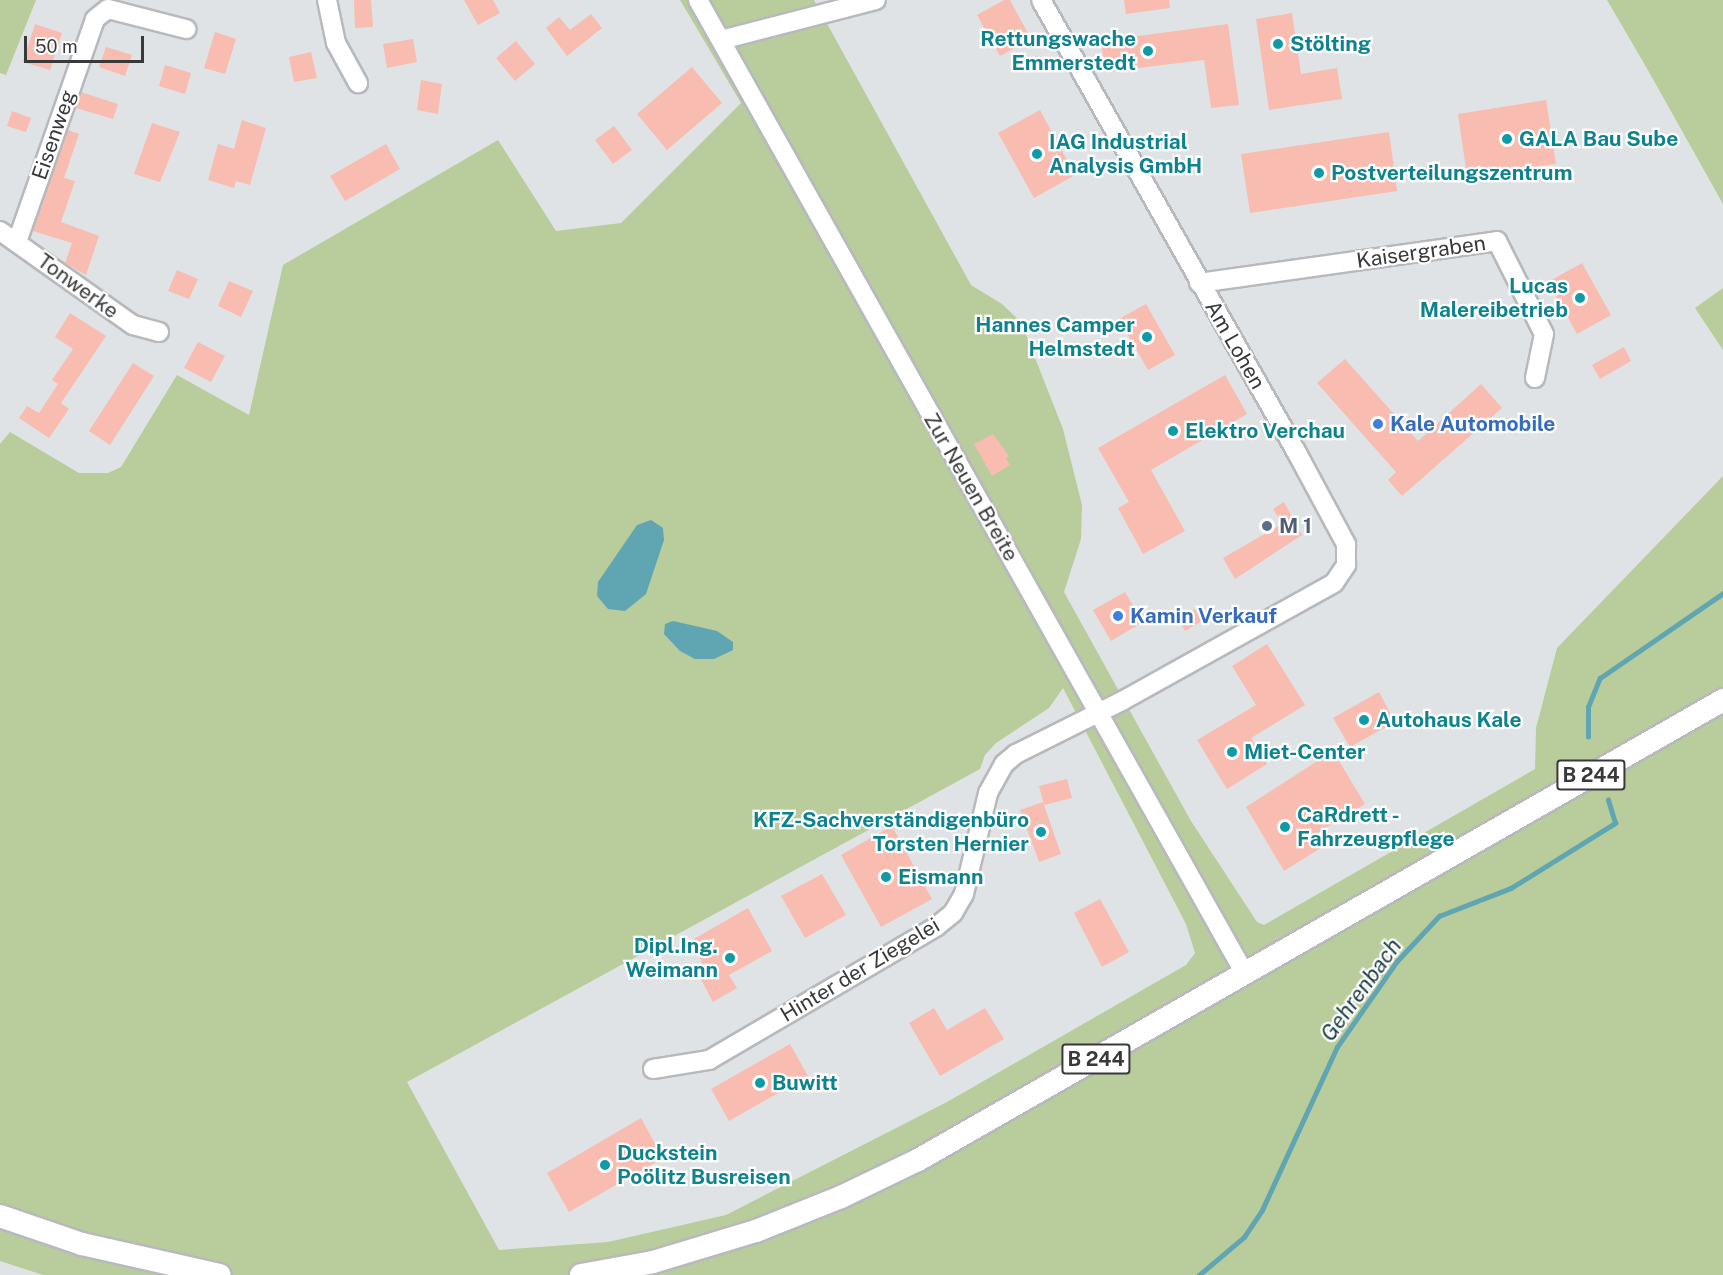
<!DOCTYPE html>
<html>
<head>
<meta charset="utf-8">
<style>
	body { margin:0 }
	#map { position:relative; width:1723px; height:1275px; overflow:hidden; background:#e0e3e5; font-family:"Public Sans",sans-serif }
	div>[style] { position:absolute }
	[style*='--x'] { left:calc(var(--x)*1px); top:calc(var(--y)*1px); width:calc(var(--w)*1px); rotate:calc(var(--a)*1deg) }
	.green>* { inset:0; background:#b9cc9b }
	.water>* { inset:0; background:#60a5b2 }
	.stream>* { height:4.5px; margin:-2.25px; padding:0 2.25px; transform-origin:2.25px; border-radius:2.25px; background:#60a5b2 }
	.building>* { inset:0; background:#f8bcb0 }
	.roads { filter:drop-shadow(2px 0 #b7b9bc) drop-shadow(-2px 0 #b7b9bc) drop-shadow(0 2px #b7b9bc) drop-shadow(0 -2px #b7b9bc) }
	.minor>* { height:18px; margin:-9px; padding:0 9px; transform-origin:9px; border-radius:9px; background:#fff }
	.major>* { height:22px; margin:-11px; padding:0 11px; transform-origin:11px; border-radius:11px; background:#fff }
	.dots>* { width:16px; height:16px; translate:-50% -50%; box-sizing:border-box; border:3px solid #fff; border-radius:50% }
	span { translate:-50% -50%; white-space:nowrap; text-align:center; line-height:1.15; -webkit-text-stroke:4.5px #fff; paint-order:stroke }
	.shield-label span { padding:2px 4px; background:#fff; border:2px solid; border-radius:4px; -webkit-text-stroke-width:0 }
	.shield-label { font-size:20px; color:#38393a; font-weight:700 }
	.culture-label { font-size:21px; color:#0d838f; font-weight:700 }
	.right { translate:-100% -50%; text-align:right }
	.left { translate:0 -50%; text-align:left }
	.street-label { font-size:21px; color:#38393a }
	.shop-label { font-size:21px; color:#366cbe; font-weight:700 }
	.service-label { font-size:21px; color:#4e5e75; font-weight:700 }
	.water-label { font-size:22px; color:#1a3c43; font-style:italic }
	.scale { position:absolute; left:24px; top:36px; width:120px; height:27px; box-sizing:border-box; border:3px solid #38393a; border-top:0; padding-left:8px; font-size:18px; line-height:21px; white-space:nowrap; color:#38393a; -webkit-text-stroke:4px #fff; paint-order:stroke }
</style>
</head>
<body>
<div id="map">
	<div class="green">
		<i style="clip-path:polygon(0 0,36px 0,6px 75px,0 73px)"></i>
		<i style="clip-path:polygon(evenodd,680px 0,814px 0,971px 285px,1002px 304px,1021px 322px,1063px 429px,1082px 505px,1081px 539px,1064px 592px,1191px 821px,1257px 922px,1264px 925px,1535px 769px,1536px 728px,1557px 648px,1723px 476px,1723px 1275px,43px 1275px,0 1261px,0 444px,10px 432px,79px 473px,108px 473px,121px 467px,177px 375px,249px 415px,283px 265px,498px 140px,556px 231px,621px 223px,741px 103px,680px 0,1063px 688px,1186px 924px,1195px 953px,1186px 965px,947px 1102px,726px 1215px,608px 1242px,499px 1250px,407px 1082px,980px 769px,985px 755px,996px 743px,1049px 708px,1063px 688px)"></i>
		<i style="clip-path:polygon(1607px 0,1723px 0,1723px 204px,1645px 65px)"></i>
		<i style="clip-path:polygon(1723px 288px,1723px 350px,1695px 308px)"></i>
	</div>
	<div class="water">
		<i style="clip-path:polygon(651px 520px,663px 528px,664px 540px,646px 594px,625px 611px,608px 609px,597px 596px,598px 582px,637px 525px)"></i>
		<i style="clip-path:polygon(673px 621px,717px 631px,733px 642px,733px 650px,714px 659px,695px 659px,680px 651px,664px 634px,665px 624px)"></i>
	</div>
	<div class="stream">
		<i style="--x:1588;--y:737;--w:30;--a:-90"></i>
		<i style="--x:1588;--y:707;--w:31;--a:-68"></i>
		<i style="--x:1600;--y:678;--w:150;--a:-34.6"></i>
		<i style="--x:1199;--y:1275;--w:59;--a:-40.2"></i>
		<i style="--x:1244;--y:1237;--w:32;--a:-56"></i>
		<i style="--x:1262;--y:1210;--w:179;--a:-65.3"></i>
		<i style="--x:1337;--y:1047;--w:105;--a:-55.1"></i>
		<i style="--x:1397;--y:961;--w:62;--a:-47"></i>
		<i style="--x:1439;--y:916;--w:77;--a:-21.3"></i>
		<i style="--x:1511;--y:888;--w:123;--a:-32"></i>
		<i style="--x:1615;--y:823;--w:24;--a:-107"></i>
	</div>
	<div class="building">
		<i style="clip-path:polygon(354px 0,371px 0,373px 27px,355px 28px)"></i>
		<i style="clip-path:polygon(464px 0,493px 0,500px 13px,478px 25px)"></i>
		<i style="clip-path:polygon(1004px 0,1010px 0,1031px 39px,1000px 56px,977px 15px)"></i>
		<i style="clip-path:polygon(1124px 0,1169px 0,1170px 8px,1126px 14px)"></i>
		<i style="clip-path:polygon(1292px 13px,1301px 74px,1337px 68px,1342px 99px,1269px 110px,1256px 19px)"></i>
		<i style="clip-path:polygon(591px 14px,602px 28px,567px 56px,546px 28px,559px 17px,570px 30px)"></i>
		<i style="clip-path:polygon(35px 24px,62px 33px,50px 70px,23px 62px)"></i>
		<i style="clip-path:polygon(1228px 24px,1239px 105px,1211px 108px,1204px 60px,1105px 72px,1101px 41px)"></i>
		<i style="clip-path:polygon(215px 32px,236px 39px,225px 74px,204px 68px)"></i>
		<i style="clip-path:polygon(413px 39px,417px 62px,387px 68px,383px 44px)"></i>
		<i style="clip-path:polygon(516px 41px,535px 64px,515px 81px,496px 58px)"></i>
		<i style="clip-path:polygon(106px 47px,132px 55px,125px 76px,99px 67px)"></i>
		<i style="clip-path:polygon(311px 52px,317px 78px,294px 82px,289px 57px)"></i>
		<i style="clip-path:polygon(165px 65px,191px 73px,185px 94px,159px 86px)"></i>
		<i style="clip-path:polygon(692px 67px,722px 103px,667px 150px,637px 114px)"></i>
		<i style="clip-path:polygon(421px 80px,442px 84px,438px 114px,417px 110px)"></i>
		<i style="clip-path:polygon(81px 92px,118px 104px,113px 119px,76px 108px)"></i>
		<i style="clip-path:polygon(1546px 100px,1556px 164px,1467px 176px,1458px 114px)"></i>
		<i style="clip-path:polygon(1040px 110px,1075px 175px,1034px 198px,998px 133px)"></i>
		<i style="clip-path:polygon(12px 111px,31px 118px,26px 132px,7px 126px)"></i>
		<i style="clip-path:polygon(242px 120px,266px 128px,250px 185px,236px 181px,234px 188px,208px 180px,218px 144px,234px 149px)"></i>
		<i style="clip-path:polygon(152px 123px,180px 132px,160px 182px,134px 174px)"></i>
		<i style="clip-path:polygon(614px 126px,632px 150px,613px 164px,595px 140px)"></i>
		<i style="clip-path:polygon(68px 130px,79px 134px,64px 178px,75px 181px,61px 222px,99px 236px,86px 275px,65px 263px,72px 243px,33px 231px)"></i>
		<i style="clip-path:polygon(1389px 132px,1397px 191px,1250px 213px,1241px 154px)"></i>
		<i style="clip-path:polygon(386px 144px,400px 169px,345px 201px,330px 176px)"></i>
		<i style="clip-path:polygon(1582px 263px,1611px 315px,1577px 334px,1548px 282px)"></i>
		<i style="clip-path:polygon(177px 270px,198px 279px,189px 299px,168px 291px)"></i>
		<i style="clip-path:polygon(229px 281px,253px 291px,241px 317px,218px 306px)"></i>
		<i style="clip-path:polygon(1146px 304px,1175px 355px,1148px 370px,1119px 319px)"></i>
		<i style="clip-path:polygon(70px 313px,106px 336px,61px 403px,69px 409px,49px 438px,19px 418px,27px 406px,39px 413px,58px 384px,52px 380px,73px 349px,55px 337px)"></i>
		<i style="clip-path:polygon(198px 342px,225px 356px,211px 382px,184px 368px)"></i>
		<i style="clip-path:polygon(1624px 347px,1631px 361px,1600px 379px,1592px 365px)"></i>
		<i style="clip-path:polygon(1345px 359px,1418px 441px,1481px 384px,1502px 408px,1402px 496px,1388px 480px,1396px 472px,1317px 383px)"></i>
		<i style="clip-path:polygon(133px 363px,154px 376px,110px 445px,89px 431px)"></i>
		<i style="clip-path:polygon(1225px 375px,1247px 414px,1151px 470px,1185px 531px,1143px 554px,1118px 508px,1129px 502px,1098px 448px)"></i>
		<i style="clip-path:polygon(993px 434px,1009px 456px,1006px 458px,1010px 465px,992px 476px,974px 444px)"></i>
		<i style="clip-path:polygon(1284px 502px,1302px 535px,1235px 579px,1223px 558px,1282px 524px,1273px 509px)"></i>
		<i style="clip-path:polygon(1125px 592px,1143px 622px,1111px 641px,1093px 610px)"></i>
		<i style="clip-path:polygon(1195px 609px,1202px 621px,1185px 631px,1178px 619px)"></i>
		<i style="clip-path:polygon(1267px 644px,1305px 705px,1251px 738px,1267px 764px,1227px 789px,1197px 740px,1256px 705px,1232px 666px)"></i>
		<i style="clip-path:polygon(1379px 692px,1395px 722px,1350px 747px,1333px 718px)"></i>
		<i style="clip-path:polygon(1333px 751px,1365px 804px,1316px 834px,1324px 846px,1284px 871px,1246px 807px)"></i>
		<i style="clip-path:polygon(1067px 779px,1072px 798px,1044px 805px,1039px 786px)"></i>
		<i style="clip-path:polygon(1043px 802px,1061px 854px,1039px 862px,1020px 810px)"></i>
		<i style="clip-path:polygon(892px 826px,932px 899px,881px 927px,841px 855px)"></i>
		<i style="clip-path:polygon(822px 874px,846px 915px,805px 938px,781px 896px)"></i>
		<i style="clip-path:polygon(1100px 899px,1129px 952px,1102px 967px,1074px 913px)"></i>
		<i style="clip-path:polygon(748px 908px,772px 951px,729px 975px,737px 988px,713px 1002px,695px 968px,703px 965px,692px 940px)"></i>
		<i style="clip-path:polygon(934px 1008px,947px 1030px,985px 1008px,1004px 1039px,940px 1076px,909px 1023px)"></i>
		<i style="clip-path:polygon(790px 1044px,808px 1076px,729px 1121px,711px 1089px)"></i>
		<i style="clip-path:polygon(641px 1118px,663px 1158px,569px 1212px,547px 1173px)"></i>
	</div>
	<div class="roads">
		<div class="minor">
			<i style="--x:327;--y:0;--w:44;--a:78.2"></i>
			<i style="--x:336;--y:43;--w:46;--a:61.2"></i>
			<i style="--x:698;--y:0;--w:1117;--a:60.68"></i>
			<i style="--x:721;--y:40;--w:160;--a:-14.5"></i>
			<i style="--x:0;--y:231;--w:163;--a:35.3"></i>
			<i style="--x:133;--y:325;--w:27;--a:15"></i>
			<i style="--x:17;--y:242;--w:236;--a:-70.7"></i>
			<i style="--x:95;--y:19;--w:16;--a:-38"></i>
			<i style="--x:108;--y:9;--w:81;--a:14.4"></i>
			<i style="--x:1199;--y:283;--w:301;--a:-8"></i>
			<i style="--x:1497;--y:241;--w:104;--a:63.2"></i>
			<i style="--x:1544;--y:334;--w:45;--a:101.6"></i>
			<i style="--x:653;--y:1069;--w:57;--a:-9.1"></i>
			<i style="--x:709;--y:1060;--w:264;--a:-30.4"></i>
			<i style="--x:937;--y:926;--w:21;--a:-39"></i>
			<i style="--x:953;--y:913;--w:22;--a:-60"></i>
			<i style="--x:964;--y:894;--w:104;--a:-76.6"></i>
			<i style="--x:988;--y:793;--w:33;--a:-61"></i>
			<i style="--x:1004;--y:764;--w:16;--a:-40"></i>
			<i style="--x:1016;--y:754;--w:119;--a:-26.6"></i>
			<i style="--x:1122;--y:701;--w:243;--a:-29.1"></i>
			<i style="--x:1334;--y:583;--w:22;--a:-56"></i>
			<i style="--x:1346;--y:565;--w:21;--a:-90"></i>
			<i style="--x:1346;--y:544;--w:103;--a:-118.3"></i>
			<i style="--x:1297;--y:453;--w:520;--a:-119.47"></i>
		</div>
		<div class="major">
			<i style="--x:0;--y:1216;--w:87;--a:18.9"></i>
			<i style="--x:82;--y:1244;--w:141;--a:12.7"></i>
			<i style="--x:581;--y:1275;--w:73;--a:-10.2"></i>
			<i style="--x:653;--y:1262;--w:108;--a:-16.8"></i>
			<i style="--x:756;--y:1231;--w:92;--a:-21.8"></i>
			<i style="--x:841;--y:1197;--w:85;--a:-25.7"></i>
			<i style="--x:918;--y:1160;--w:927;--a:-29.74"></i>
		</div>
	</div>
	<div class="dots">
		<i style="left:1278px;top:44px;background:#0f9aa8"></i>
		<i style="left:1148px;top:51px;background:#0f9aa8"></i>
		<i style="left:1507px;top:139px;background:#0f9aa8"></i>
		<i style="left:1037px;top:154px;background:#0f9aa8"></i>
		<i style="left:1319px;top:173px;background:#0f9aa8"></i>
		<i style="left:1580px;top:298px;background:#0f9aa8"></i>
		<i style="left:1147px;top:337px;background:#0f9aa8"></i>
		<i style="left:1378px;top:424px;background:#3f7fe0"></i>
		<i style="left:1173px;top:431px;background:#0f9aa8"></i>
		<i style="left:1267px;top:526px;background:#5c6f8a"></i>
		<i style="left:1118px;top:616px;background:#3f7fe0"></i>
		<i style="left:1364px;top:720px;background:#0f9aa8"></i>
		<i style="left:1232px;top:752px;background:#0f9aa8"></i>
		<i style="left:1285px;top:827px;background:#0f9aa8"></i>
		<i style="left:1041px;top:832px;background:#0f9aa8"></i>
		<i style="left:886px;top:877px;background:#0f9aa8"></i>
		<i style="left:730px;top:958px;background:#0f9aa8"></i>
		<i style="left:760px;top:1083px;background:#0f9aa8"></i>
		<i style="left:605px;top:1165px;background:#0f9aa8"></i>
	</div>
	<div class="shield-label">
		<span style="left:1591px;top:775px">B 244</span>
		<span style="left:1096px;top:1059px">B 244</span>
	</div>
	<div class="culture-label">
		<span class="right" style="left:1136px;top:51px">Rettungswache<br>Emmerstedt</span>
		<span class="left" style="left:1290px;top:44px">Stölting</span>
		<span class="left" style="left:1519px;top:139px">GALA Bau Sube</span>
		<span class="left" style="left:1049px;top:154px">IAG Industrial<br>Analysis GmbH</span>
		<span class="left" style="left:1331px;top:173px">Postverteilungszentrum</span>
		<span class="right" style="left:1568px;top:298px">Lucas<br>Malereibetrieb</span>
		<span class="right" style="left:1135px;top:337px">Hannes Camper<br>Helmstedt</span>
		<span class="left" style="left:1185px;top:431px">Elektro Verchau</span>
		<span class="left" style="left:1376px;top:720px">Autohaus Kale</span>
		<span class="left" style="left:1244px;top:752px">Miet-Center</span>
		<span class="left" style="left:1297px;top:827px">CaRdrett -<br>Fahrzeugpflege</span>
		<span class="right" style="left:1029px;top:832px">KFZ-Sachverständigenbüro<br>Torsten Hernier</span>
		<span class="left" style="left:898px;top:877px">Eismann</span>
		<span class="right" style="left:718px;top:958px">Dipl.Ing.<br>Weimann</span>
		<span class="left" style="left:772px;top:1083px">Buwitt</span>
		<span class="left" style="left:617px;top:1165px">Duckstein<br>Poölitz Busreisen</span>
	</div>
	<div class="street-label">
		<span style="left:54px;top:135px;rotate:-71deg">Eisenweg</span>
		<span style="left:1421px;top:252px;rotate:-8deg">Kaisergraben</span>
		<span style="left:78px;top:286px;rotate:36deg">Tonwerke</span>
		<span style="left:1235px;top:345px;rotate:60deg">Am Lohen</span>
		<span style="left:971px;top:487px;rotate:60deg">Zur Neuen Breite</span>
		<span style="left:860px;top:970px;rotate:-31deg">Hinter der Ziegelei</span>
	</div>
	<div class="shop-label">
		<span class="left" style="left:1390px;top:424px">Kale Automobile</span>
		<span class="left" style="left:1130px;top:616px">Kamin Verkauf</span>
	</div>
	<div class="service-label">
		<span class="left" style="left:1279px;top:526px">M 1</span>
	</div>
	<div class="water-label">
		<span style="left:1361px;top:990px;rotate:-54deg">Gehrenbach</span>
	</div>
	<div class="scale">50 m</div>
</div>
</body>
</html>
